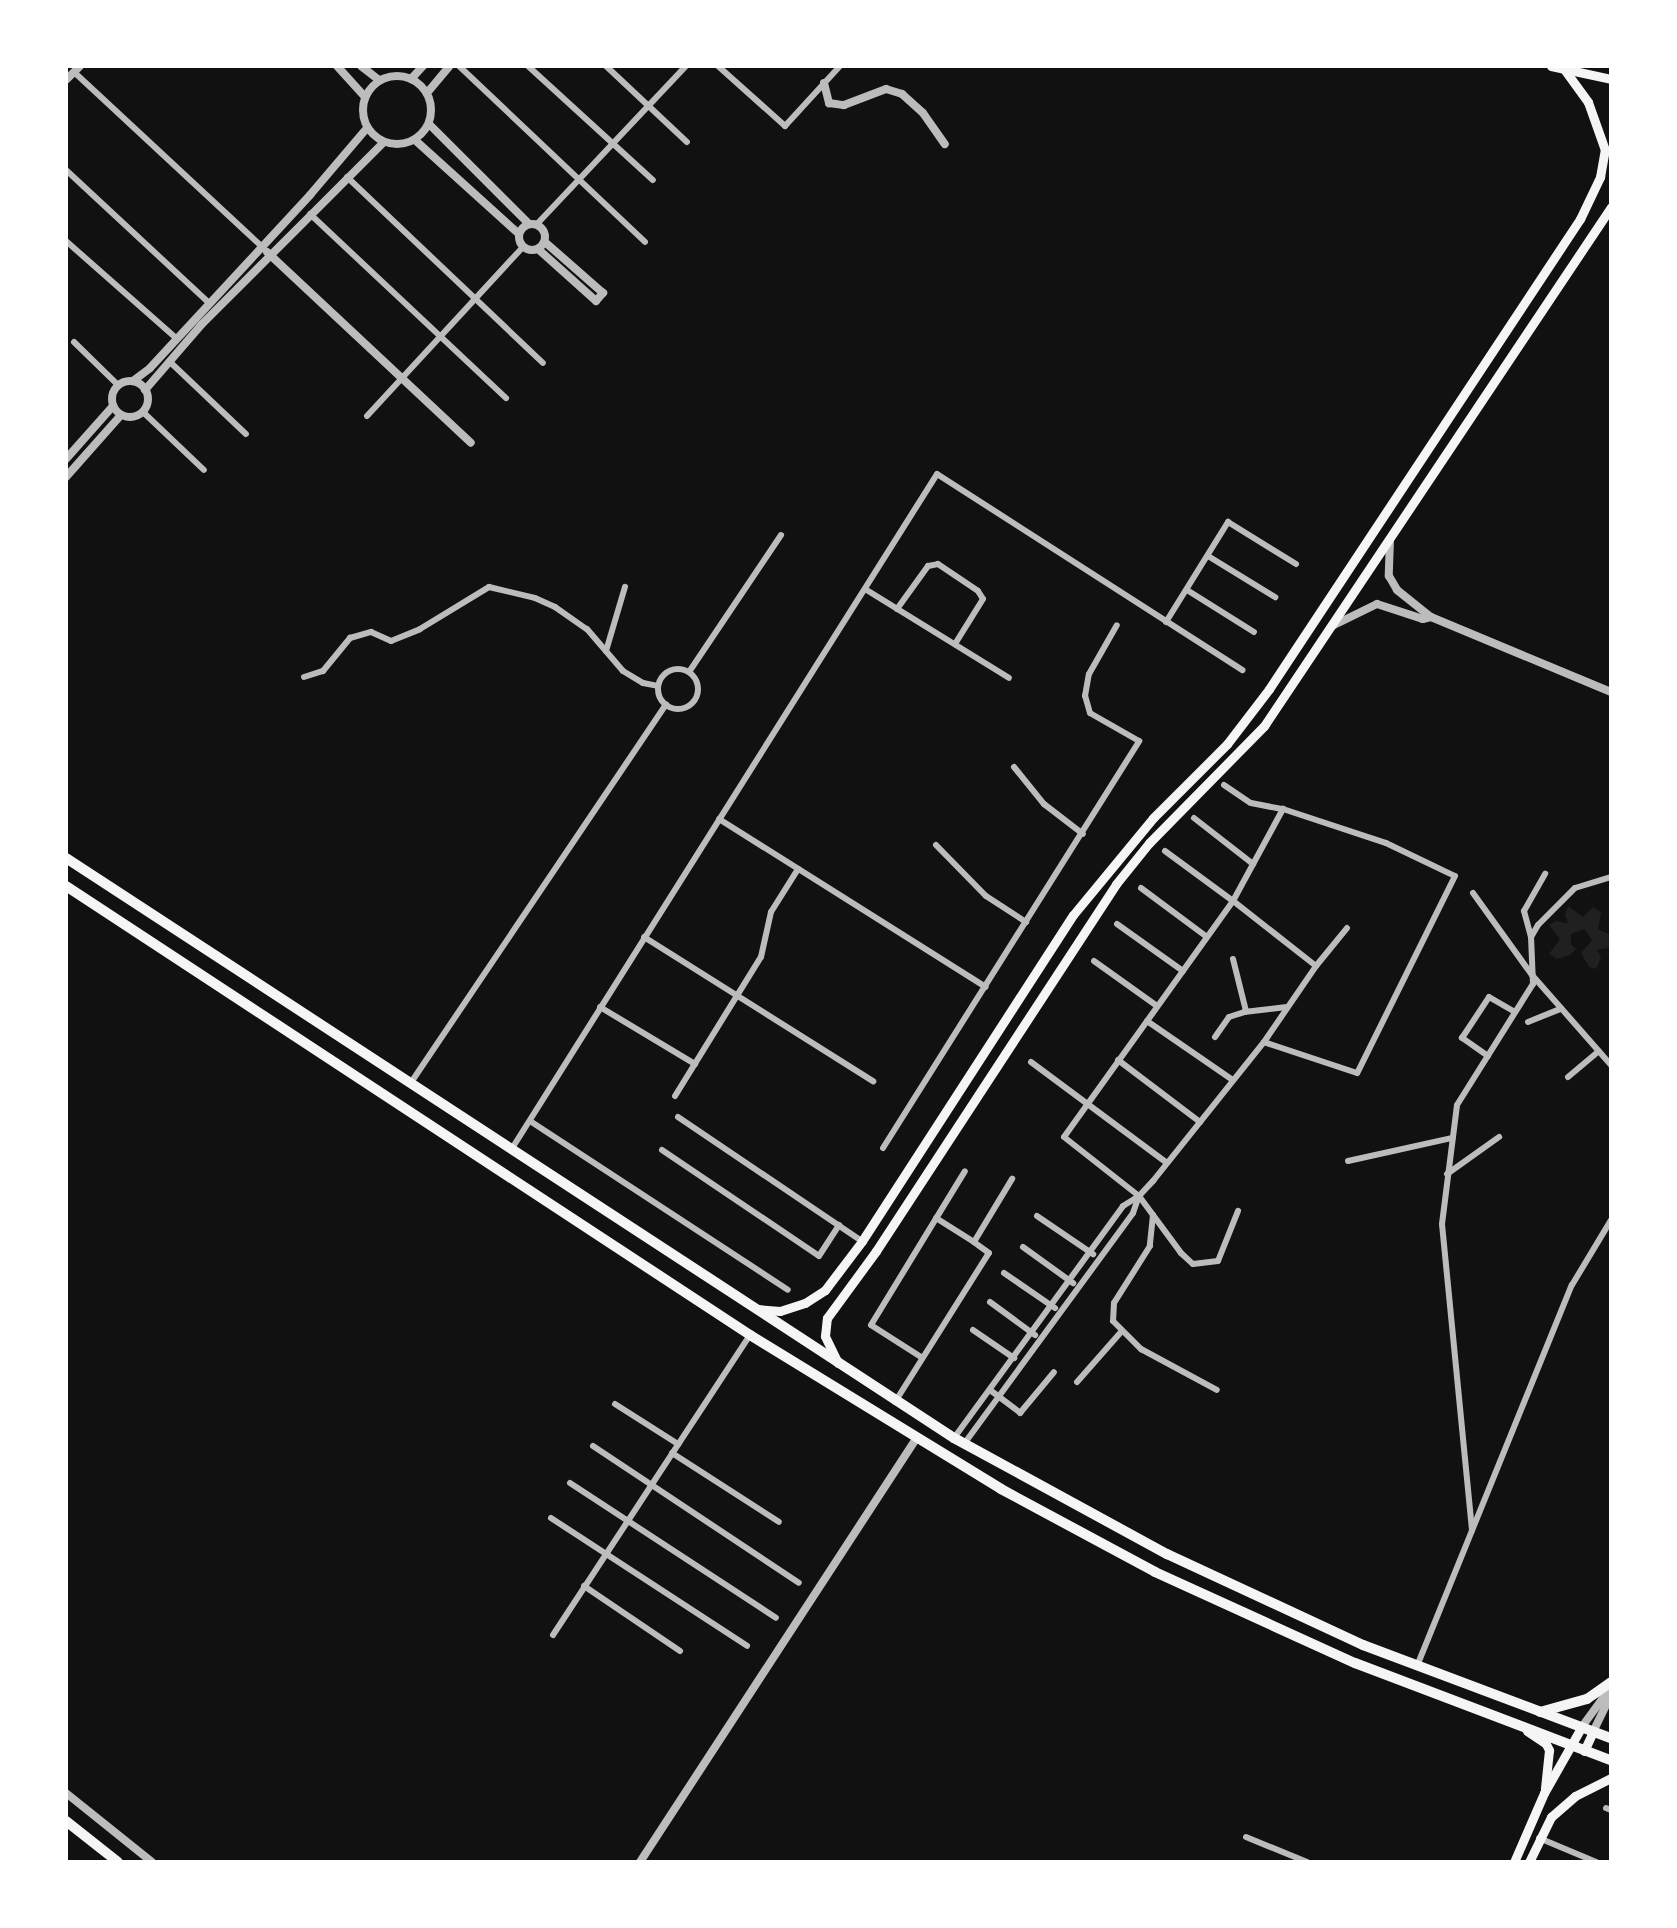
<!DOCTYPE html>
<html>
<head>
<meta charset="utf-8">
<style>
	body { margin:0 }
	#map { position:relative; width:1677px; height:1928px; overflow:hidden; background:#111; font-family:Lato,sans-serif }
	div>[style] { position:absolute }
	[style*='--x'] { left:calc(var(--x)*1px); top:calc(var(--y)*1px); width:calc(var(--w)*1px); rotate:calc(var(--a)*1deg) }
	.green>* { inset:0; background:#202020 }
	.minor>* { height:6px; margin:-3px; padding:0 3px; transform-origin:3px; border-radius:3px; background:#bcbcbc }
	.minor>.ring { margin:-3px; padding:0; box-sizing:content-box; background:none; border:6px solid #bcbcbc; border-radius:50% }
	.tertiary>* { height:8px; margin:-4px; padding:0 4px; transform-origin:4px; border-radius:4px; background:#bcbcbc }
	.tertiary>.ring { margin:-4px; padding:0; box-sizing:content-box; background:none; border:8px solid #bcbcbc; border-radius:50% }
	.secondary>* { height:9px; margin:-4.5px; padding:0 4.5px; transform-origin:4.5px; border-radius:4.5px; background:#f5f5f5 }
	.primary>* { height:10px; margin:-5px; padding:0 5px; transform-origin:5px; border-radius:5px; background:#f5f5f5 }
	span { translate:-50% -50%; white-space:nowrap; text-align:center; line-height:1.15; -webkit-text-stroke:8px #fff; paint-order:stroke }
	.frame { position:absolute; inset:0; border:68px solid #fff; pointer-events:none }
</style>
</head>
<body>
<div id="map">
	<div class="green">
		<i style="clip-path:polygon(1568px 906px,1583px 917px,1593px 907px,1601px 912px,1598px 929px,1611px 935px,1611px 947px,1597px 950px,1601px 958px,1596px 969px,1589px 967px,1581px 953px,1592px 940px,1584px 929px,1571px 934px,1571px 944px,1576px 949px,1570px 955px,1557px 959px,1549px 954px,1560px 939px,1549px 925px,1556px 921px,1568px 923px,1565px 915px)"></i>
	</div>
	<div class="minor">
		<i style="--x:459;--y:66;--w:256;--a:43.4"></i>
		<i style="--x:528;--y:66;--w:169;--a:42.4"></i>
		<i style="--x:606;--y:66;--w:111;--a:43.2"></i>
		<i style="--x:718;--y:66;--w:90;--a:41.8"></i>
		<i style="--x:785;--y:126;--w:81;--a:-47.5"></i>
		<i style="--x:74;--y:72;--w:257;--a:42.9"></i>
		<i style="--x:66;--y:170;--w:195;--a:42.9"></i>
		<i style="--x:347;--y:177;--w:270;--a:43.5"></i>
		<i style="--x:310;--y:214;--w:269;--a:43.2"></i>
		<i style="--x:537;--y:224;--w:217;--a:-46.7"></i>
		<i style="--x:66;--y:241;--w:147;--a:41.4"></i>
		<i style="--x:74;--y:342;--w:62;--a:44.3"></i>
		<i style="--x:169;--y:361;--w:106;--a:43.5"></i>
		<i style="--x:143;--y:412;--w:84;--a:43.6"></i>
		<i style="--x:367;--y:416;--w:230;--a:-47.3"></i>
		<i style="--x:1208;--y:556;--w:79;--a:31.5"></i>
		<i style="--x:865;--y:589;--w:169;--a:31.7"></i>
		<i style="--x:1187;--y:590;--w:79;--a:32.1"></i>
		<i style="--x:897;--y:609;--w:53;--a:-54.2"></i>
		<i style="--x:928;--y:566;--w:10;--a:-11"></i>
		<i style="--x:938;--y:564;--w:48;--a:34"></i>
		<i style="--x:978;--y:591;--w:9;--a:58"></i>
		<i style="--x:983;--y:599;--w:53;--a:121.9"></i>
		<i style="--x:1166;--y:622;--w:118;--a:-58.2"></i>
		<i style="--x:1228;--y:522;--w:80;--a:31.7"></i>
		<i style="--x:606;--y:651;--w:67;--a:-73.5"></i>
		<i class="ring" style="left:658px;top:669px;width:34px;height:34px"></i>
		<i style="--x:689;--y:672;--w:165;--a:-56.1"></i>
		<i style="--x:304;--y:677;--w:20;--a:-18"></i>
		<i style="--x:323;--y:671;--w:43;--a:-50.7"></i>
		<i style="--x:350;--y:638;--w:22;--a:-16"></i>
		<i style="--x:371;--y:632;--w:22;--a:24"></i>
		<i style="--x:391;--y:641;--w:31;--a:-22"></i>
		<i style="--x:420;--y:629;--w:81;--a:-31.3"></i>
		<i style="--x:489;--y:587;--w:47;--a:13.4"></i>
		<i style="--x:535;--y:598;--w:22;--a:24"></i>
		<i style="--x:555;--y:607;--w:39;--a:35"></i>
		<i style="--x:587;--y:629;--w:55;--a:49.4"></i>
		<i style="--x:623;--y:671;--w:23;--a:31"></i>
		<i style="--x:643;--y:683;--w:15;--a:11"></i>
		<i style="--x:1014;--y:767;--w:48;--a:51"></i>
		<i style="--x:1044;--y:804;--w:49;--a:37.6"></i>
		<i style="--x:1224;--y:785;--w:32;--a:34"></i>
		<i style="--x:1251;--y:803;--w:33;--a:11"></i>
		<i style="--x:1194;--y:818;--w:75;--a:37.9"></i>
		<i style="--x:719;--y:819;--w:315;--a:32.2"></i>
		<i style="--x:936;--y:845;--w:71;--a:45.6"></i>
		<i style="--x:986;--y:896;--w:48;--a:33"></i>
		<i style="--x:1165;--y:851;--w:84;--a:36.3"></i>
		<i style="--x:1233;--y:901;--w:290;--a:125.6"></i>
		<i style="--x:1064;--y:1137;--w:95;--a:38.2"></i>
		<i style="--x:1139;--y:1196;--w:71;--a:53.6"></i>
		<i style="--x:1181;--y:1253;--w:16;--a:43"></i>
		<i style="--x:1193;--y:1264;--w:25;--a:-7"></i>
		<i style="--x:1218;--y:1261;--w:54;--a:-68.2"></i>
		<i style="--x:1141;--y:888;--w:82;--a:36.6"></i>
		<i style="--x:1473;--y:893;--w:101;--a:54.3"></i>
		<i style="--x:1532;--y:975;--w:120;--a:48.7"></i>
		<i style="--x:1117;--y:924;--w:81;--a:35.5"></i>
		<i style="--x:644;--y:937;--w:271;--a:32.2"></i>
		<i style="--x:1531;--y:937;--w:27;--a:-105"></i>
		<i style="--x:1524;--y:911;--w:43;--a:-60.4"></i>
		<i style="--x:1233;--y:959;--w:54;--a:76"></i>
		<i style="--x:1094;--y:961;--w:77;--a:35.5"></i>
		<i style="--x:1316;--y:966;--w:49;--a:-50.8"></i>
		<i style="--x:600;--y:1007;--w:111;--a:31"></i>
		<i style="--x:1147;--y:1021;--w:104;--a:34.5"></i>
		<i style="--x:1528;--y:1022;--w:35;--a:-22"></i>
		<i style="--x:1215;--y:1037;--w:24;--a:-55"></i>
		<i style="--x:1229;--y:1017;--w:16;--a:-18"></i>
		<i style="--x:1244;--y:1012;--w:43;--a:-6.6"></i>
		<i style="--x:1488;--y:1056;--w:32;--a:-145"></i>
		<i style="--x:1462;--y:1038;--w:49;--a:-56.6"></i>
		<i style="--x:1489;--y:997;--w:30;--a:30"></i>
		<i style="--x:1118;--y:1060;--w:103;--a:37.1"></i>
		<i style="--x:1031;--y:1062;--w:169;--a:36.6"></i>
		<i style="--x:1568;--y:1077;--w:40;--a:-40"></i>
		<i style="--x:410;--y:1084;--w:458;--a:-56"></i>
		<i style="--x:675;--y:1096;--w:163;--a:-58.3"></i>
		<i style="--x:761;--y:957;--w:46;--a:-77.5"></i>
		<i style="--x:771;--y:912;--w:51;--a:-57.9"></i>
		<i style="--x:678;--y:1117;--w:222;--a:34"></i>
		<i style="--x:530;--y:1121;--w:308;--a:33.2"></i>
		<i style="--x:883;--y:1148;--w:481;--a:-57.8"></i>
		<i style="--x:1139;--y:741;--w:56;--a:-150.3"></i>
		<i style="--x:1090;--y:713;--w:18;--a:-106"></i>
		<i style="--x:1085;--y:696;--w:22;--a:-80"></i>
		<i style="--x:1089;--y:674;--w:56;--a:-60.3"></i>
		<i style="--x:511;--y:1150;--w:799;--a:-57.78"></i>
		<i style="--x:937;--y:474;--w:363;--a:32.7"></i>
		<i style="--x:662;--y:1150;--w:189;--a:34"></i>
		<i style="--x:819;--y:1256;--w:37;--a:-57"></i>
		<i style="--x:1348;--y:1161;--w:107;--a:-12.5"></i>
		<i style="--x:1447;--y:1174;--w:64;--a:-35.4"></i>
		<i style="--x:1153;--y:1215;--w:31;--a:96"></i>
		<i style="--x:1150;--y:1246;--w:67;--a:122.3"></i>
		<i style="--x:1114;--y:1303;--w:18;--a:93"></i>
		<i style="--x:1113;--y:1321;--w:40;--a:45"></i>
		<i style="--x:1141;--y:1349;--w:86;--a:28.3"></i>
		<i style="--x:1037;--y:1216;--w:68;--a:34.2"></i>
		<i style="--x:936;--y:1218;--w:45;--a:32.3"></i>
		<i style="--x:1023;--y:1247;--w:62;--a:35.8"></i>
		<i style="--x:1004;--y:1273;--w:62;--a:34.5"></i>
		<i style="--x:990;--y:1302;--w:56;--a:36.3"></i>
		<i style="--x:973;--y:1330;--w:50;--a:34.3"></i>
		<i style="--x:921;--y:1357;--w:59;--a:-147.4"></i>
		<i style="--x:871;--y:1325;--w:180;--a:-58.6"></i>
		<i style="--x:1077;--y:1382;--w:67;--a:-48.7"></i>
		<i style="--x:990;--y:1390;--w:38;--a:37"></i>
		<i style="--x:1020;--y:1413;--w:53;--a:-50.3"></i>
		<i style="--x:895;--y:1402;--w:176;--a:-57.8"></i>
		<i style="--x:989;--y:1253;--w:19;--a:-144"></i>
		<i style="--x:974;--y:1242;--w:74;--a:-58.9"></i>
		<i style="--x:615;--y:1404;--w:75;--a:32.4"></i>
		<i style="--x:954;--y:1438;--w:287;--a:-53.9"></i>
		<i style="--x:1123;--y:1206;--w:19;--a:-32"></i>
		<i style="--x:1139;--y:1196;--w:21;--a:-47"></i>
		<i style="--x:1153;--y:1181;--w:178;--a:-51.4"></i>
		<i style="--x:1264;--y:1042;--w:92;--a:-55.6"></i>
		<i style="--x:1316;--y:966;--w:105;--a:-141.9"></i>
		<i style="--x:1233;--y:901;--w:105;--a:-61.5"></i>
		<i style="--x:1283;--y:809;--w:108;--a:18.3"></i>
		<i style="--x:1386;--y:843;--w:76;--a:25.6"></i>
		<i style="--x:1455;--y:876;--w:220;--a:116.4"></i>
		<i style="--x:1357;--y:1073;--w:98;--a:-161.6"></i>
		<i style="--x:964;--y:1444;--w:286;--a:-53.8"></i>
		<i style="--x:1133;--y:1213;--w:18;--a:-71"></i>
		<i style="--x:593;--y:1446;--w:247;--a:33.6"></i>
		<i style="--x:672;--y:1453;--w:127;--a:32.8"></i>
		<i style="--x:570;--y:1483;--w:246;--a:33.2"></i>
		<i style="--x:551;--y:1518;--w:234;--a:33.1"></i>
		<i style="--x:1472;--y:1530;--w:307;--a:-95.6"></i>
		<i style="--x:1442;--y:1224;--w:120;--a:-82.8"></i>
		<i style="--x:1457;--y:1105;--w:143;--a:-57.9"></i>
		<i style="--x:1533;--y:984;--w:47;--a:-92.4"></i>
		<i style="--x:1531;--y:937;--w:14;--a:-60"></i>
		<i style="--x:1538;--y:925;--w:52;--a:-45"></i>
		<i style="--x:1575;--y:888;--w:38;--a:-17"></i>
		<i style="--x:584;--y:1586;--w:116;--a:34.1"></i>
		<i style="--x:553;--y:1635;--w:359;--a:-56.7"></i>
		<i style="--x:1417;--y:1666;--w:411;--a:-67.9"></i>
		<i style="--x:1572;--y:1285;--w:76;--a:-59"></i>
		<i style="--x:1606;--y:1808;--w:5;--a:22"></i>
		<i style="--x:1246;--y:1837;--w:66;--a:22.3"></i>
		<i style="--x:1539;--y:1838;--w:62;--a:22.8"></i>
	</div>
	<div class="tertiary">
		<i style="--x:337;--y:66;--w:42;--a:47.9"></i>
		<i style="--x:361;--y:66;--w:23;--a:38"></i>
		<i class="ring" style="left:363px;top:76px;width:60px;height:60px"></i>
		<i style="--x:411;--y:79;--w:18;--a:-47"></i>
		<i style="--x:66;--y:80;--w:20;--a:-45"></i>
		<i style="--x:824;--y:83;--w:21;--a:76"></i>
		<i style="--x:829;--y:103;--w:15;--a:8"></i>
		<i style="--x:844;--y:105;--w:45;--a:-20.9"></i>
		<i style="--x:886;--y:89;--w:17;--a:17"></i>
		<i style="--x:902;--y:94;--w:28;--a:42"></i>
		<i style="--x:923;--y:113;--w:38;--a:55"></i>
		<i style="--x:427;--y:93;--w:35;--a:-50"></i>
		<i style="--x:429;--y:124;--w:141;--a:45"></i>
		<i style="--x:415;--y:140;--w:140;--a:42.1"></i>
		<i class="ring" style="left:519px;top:224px;width:18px;height:18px"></i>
		<i style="--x:538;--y:249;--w:78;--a:41.9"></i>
		<i style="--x:596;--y:301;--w:11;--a:-49"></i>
		<i style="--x:603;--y:293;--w:77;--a:-138.7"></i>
		<i style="--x:267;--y:252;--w:279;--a:43.1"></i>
		<i style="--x:133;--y:381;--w:21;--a:-37"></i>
		<i style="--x:150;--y:368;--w:236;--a:-47.2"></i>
		<i style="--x:310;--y:195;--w:88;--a:-49.6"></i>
		<i class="ring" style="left:112px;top:381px;width:28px;height:28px"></i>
		<i style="--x:145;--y:390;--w:87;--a:-49.2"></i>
		<i style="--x:202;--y:324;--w:257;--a:-45"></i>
		<i style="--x:66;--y:459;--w:71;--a:-48.4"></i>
		<i style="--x:66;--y:477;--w:83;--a:-48.4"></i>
		<i style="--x:1390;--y:539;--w:37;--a:92"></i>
		<i style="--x:1389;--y:576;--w:16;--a:60"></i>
		<i style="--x:1397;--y:590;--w:43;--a:38.5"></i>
		<i style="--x:1431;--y:617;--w:195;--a:22.6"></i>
		<i style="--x:1332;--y:626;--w:50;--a:-26.1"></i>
		<i style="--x:1377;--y:604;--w:48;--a:18.1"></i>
		<i style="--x:1423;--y:619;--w:8;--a:-14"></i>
		<i style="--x:1581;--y:1728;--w:51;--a:-53.8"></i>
		<i style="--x:1593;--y:1732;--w:41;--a:-64.1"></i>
		<i style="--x:66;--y:1793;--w:110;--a:38.7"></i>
		<i style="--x:640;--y:1862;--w:505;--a:-56.88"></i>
	</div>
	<div class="secondary">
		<i style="--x:1551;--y:66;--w:61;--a:12.2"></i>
		<i style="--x:757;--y:1309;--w:23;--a:5"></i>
		<i style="--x:780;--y:1311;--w:26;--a:-18"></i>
		<i style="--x:805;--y:1303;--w:24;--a:-33"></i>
		<i style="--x:825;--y:1290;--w:61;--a:-52.9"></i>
		<i style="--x:862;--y:1241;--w:388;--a:-57.1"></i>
		<i style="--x:1073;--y:915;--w:126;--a:-50.5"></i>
		<i style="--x:1153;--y:818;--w:105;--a:-45"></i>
		<i style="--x:1227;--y:744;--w:69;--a:-52.6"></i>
		<i style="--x:1269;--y:689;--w:564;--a:-56.51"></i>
		<i style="--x:1580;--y:219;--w:47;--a:-64.5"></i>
		<i style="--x:1600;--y:177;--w:27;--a:-80"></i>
		<i style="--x:1605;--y:150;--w:51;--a:-109.5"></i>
		<i style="--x:1588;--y:102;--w:41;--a:-126"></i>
		<i style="--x:838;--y:1363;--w:30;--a:-116"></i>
		<i style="--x:825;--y:1336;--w:18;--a:-84"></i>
		<i style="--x:827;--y:1318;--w:83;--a:-53.8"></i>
		<i style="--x:876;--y:1251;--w:439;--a:-56.8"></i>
		<i style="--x:1116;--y:884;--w:53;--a:-51.2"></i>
		<i style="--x:1149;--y:843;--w:164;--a:-45.5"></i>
		<i style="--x:1264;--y:726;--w:624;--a:-56.23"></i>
		<i style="--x:1527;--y:1731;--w:23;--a:34"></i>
		<i style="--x:1546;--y:1744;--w:7;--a:63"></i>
		<i style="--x:1549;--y:1750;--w:39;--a:96"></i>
		<i style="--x:1584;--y:1751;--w:21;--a:-65"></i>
		<i style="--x:1514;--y:1862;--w:75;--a:-66.5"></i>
		<i style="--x:1544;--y:1793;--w:75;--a:-60.4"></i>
		<i style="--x:1529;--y:1862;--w:50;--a:-63.9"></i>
		<i style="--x:1551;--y:1817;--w:32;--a:-41"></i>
		<i style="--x:1575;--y:1796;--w:40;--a:-26.6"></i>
	</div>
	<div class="primary">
		<i style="--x:66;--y:858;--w:1061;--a:33.15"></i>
		<i style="--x:954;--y:1438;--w:243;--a:28.6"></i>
		<i style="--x:1167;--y:1554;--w:216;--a:24.9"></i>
		<i style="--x:1363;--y:1645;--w:265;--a:20.6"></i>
		<i style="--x:66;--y:886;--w:818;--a:33.28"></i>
		<i style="--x:750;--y:1335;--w:294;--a:31.5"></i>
		<i style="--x:1001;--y:1489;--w:175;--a:28.3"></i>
		<i style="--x:1155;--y:1572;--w:220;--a:24.5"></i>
		<i style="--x:1355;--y:1663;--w:274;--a:20.8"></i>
		<i style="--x:1540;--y:1712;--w:49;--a:-15.5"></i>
		<i style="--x:1587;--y:1699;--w:29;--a:-35"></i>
		<i style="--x:66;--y:1821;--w:66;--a:38.3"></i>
	</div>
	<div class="frame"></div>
</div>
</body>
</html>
